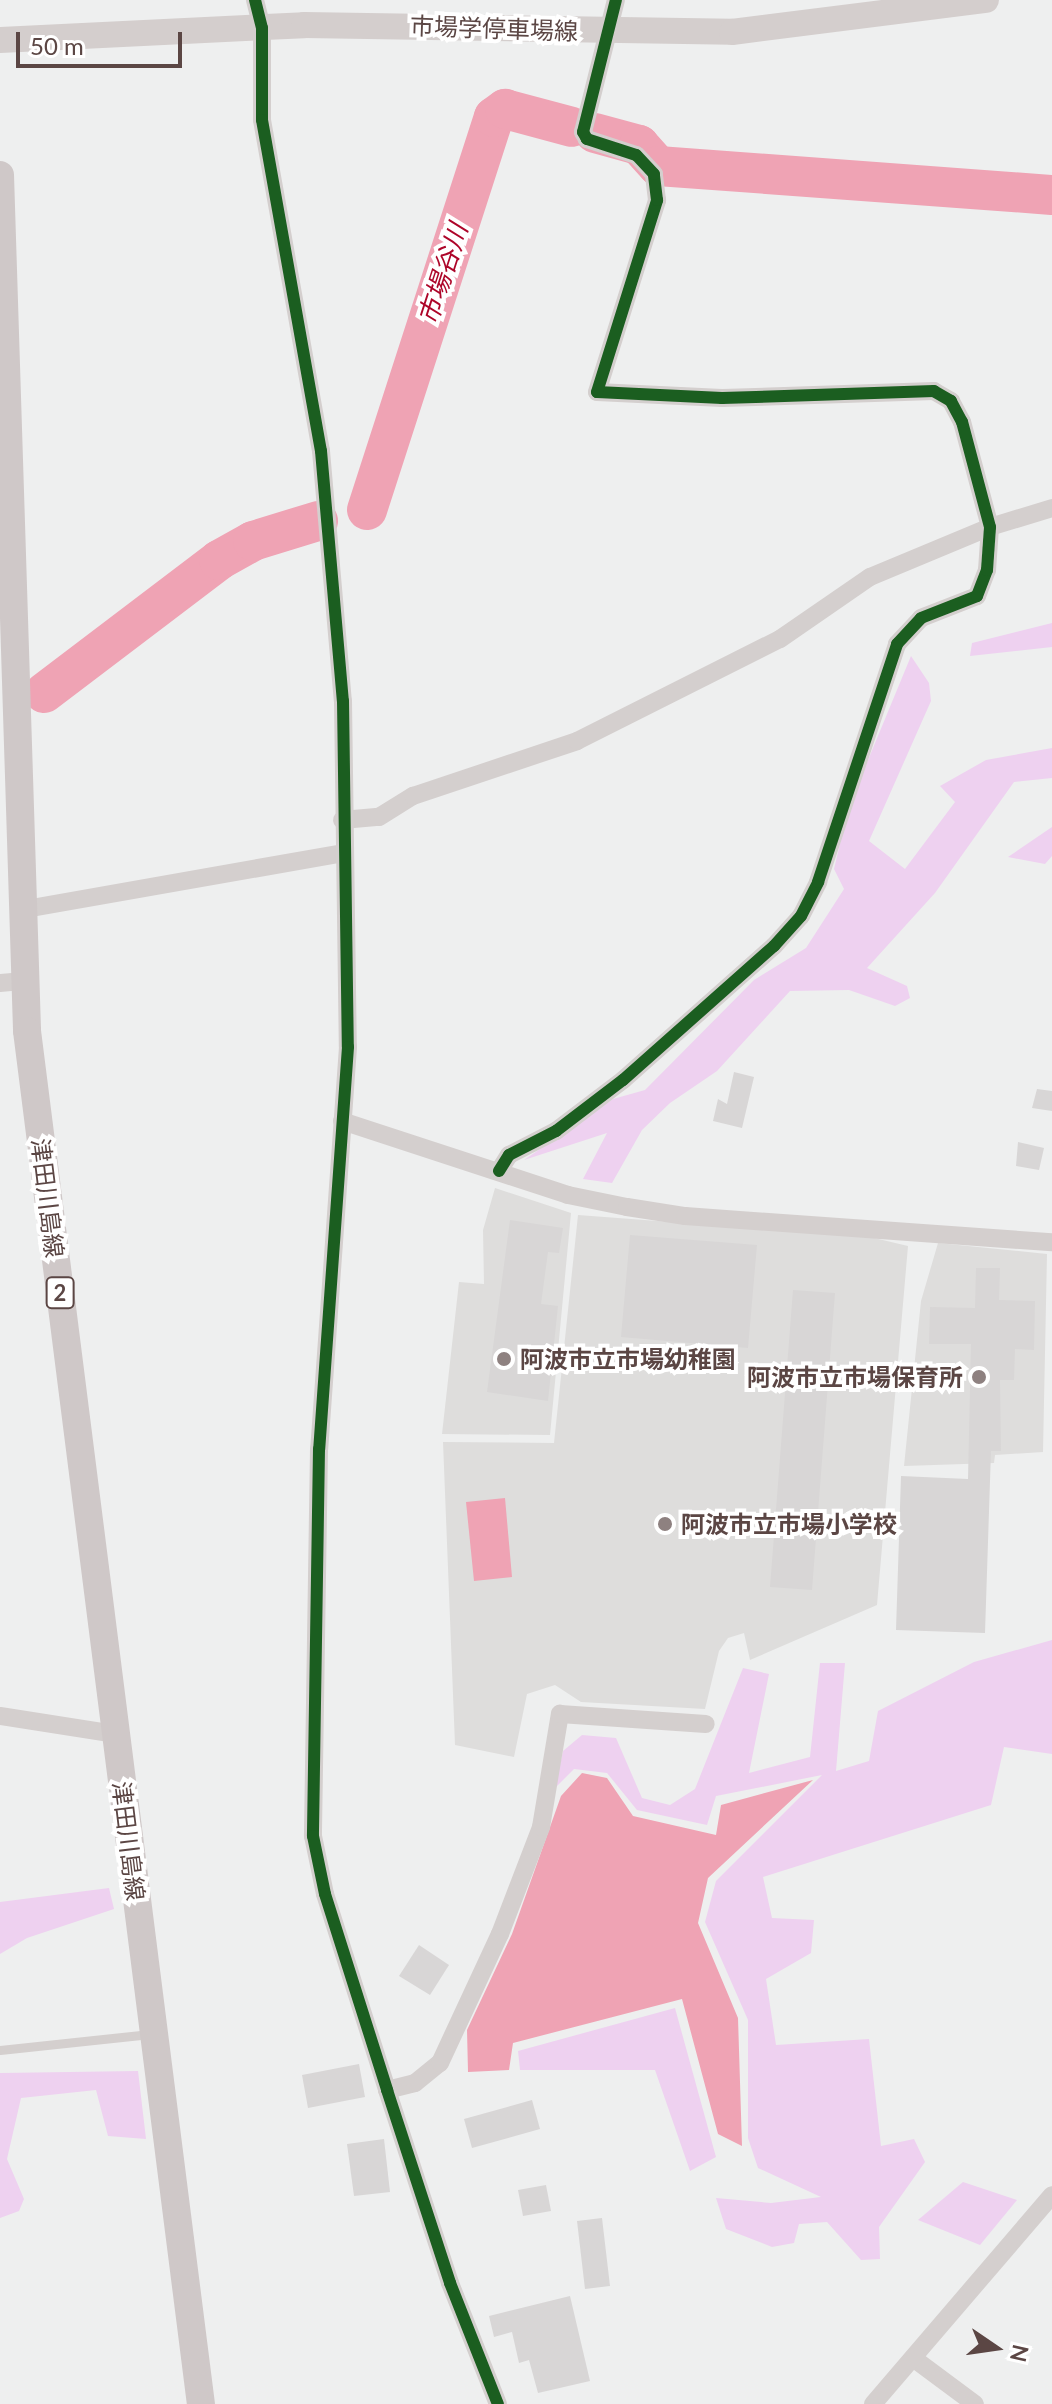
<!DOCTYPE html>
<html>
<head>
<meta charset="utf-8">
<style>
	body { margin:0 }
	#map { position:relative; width:1052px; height:2404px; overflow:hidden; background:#eeefef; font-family:Lato,"Noto Sans JP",sans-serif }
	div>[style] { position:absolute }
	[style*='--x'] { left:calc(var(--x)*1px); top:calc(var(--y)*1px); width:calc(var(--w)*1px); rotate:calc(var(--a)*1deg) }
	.education>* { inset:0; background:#dedddc }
	.green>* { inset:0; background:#eed1f0 }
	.water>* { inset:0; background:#efa3b4 }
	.river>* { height:40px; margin:-20px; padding:0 20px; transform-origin:20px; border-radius:20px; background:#efa3b4 }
	.building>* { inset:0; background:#d8d6d6 }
	.lane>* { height:9px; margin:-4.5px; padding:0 4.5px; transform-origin:4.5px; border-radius:4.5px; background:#d4cfce }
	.street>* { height:18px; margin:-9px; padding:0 9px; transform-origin:9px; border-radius:9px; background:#d4cfce }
	.secondary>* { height:26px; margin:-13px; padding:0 13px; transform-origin:13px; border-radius:13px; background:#d4cecd }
	.primary>* { height:28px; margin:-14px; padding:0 14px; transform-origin:14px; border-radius:14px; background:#cfc8c8 }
	.cycleway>* { height:12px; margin:-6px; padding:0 6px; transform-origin:6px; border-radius:6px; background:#1b5e20 }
	.dots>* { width:22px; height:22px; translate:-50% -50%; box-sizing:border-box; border:4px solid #fff; border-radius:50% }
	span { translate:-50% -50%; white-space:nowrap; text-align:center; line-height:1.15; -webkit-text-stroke:8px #fff; paint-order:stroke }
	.shield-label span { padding:2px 6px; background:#fff; border:2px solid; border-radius:6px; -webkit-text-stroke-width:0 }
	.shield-label { font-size:22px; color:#5b4644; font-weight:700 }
	.street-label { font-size:24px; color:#5b4644 }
	.poi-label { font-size:24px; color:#5b4644; font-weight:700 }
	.left { translate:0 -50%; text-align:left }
	.right { translate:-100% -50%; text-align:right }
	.water-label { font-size:26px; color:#ad0529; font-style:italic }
	.north { position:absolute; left:956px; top:2308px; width:80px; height:80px; -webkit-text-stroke:6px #fff; paint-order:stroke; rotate:103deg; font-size:22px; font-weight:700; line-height:32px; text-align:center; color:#5b4644 }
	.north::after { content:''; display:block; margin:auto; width:28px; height:36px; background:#5b4644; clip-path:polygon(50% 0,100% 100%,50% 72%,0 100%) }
	.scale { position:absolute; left:16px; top:32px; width:166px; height:36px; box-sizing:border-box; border:4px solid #5b4644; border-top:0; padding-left:10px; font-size:24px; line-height:28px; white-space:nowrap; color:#5b4644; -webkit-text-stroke:6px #fff; paint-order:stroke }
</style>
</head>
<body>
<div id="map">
	<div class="education">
		<i style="clip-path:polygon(495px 1188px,571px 1213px,550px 1435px,442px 1434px,459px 1282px,484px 1284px,483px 1230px)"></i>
		<i style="clip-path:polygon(578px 1215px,870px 1237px,908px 1246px,877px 1605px,750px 1660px,744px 1633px,728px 1638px,719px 1651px,705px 1709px,581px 1702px,555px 1685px,527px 1694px,514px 1757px,455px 1745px,443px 1442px,554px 1443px)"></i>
		<i style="clip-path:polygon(938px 1243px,1047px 1254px,1043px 1452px,995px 1455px,994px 1463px,904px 1466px,921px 1301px)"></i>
	</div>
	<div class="green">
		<i style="clip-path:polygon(1052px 623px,1052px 647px,970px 656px,972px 643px)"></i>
		<i style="clip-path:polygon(911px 656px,929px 683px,931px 701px,869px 841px,905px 869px,955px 802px,940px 786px,986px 760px,1052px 748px,1052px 778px,1014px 782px,935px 893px,867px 968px,907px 986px,910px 998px,895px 1006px,849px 990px,790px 991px,717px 1071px,670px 1103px,642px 1130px,612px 1183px,583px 1179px,607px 1133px,524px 1160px,613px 1099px,645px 1090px,754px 980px,806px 948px,844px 889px,834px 869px,849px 806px)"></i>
		<i style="clip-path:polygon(1052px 827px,1052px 856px,1045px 864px,1008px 857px)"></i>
		<i style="clip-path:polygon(1052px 1640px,1052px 1754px,1004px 1747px,991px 1805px,763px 1877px,772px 1918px,814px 1920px,811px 1953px,766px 1979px,776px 2045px,869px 2039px,881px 2146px,914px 2139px,925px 2162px,879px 2227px,880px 2259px,861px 2260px,827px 2222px,799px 2224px,794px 2243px,772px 2247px,726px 2229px,716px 2198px,771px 2203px,821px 2197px,758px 2168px,748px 2138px,748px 2020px,705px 1922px,716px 1881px,822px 1775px,716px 1796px,707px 1825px,637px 1810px,607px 1773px,574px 1769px,555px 1788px,563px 1751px,582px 1735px,616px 1738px,642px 1798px,670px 1805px,695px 1789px,743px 1668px,769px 1674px,749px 1773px,810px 1757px,820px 1663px,845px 1663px,836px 1771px,869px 1761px,878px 1711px,974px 1662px)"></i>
		<i style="clip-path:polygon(109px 1888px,114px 1909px,27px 1938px,0 1954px,0 1902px)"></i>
		<i style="clip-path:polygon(675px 2008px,716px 2157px,690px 2171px,655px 2070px,520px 2070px,518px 2051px)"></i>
		<i style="clip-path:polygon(138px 2071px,146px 2139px,108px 2136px,96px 2090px,21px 2098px,7px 2159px,24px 2199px,19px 2211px,0 2218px,0 2073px)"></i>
		<i style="clip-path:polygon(963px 2182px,1017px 2200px,980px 2245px,918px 2220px)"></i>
	</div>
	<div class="water">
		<i style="clip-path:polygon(505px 1498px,512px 1577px,474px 1581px,466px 1502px)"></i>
		<i style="clip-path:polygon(582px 1773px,607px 1778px,633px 1816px,716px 1835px,721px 1805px,813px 1780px,708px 1878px,698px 1923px,738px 2018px,742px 2146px,718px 2134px,682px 1999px,513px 2043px,509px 2070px,468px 2072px,467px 2030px,512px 1934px,561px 1796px)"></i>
	</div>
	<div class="river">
		<i style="--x:595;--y:133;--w:46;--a:15.3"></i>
		<i style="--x:639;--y:145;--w:28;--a:48"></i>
		<i style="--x:658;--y:166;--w:395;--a:4.2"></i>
		<i style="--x:367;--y:510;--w:413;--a:-72.1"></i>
		<i style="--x:494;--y:117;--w:14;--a:-36"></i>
		<i style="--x:505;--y:109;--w:69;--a:15"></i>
		<i style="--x:44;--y:693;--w:220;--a:-37.2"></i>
		<i style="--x:219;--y:560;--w:39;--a:-29"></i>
		<i style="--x:253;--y:541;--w:68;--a:-17.1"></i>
	</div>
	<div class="building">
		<i style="clip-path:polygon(734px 1072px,754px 1077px,742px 1128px,713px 1121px,718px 1099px,727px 1104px)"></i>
		<i style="clip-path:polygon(1037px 1089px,1052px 1091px,1052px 1111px,1032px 1108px)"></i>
		<i style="clip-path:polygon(1018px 1142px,1044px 1148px,1039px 1170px,1016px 1166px)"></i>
		<i style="clip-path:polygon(510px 1220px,563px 1228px,559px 1253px,548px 1252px,541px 1304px,558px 1306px,548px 1401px,487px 1392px)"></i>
		<i style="clip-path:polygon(630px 1235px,757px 1245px,748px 1348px,621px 1337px)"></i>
		<i style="clip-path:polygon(976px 1268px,1000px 1268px,999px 1300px,1035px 1301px,1034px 1350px,1015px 1349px,1014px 1380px,1000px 1380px,1001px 1451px,991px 1451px,985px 1633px,896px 1630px,901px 1476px,968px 1479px,971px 1344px,929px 1344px,930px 1307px,975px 1308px)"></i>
		<i style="clip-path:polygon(793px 1290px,835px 1293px,812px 1590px,770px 1587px)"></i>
		<i style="clip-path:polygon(419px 1945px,449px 1965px,430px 1995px,399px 1976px)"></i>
		<i style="clip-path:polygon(359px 2064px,365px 2097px,308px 2108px,302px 2075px)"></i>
		<i style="clip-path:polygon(532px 2100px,540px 2129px,472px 2148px,464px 2119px)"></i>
		<i style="clip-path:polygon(384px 2139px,390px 2192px,354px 2196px,347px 2144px)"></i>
		<i style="clip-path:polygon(546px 2185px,551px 2211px,523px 2216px,518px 2190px)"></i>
		<i style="clip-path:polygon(602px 2218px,610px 2286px,585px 2289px,577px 2221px)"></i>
		<i style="clip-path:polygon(570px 2296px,590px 2381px,538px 2393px,529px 2360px,519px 2363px,512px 2332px,494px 2337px,489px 2316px)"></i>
	</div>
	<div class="lane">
		<i style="--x:0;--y:2050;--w:151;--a:-6.1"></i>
	</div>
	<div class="street">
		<i style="--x:255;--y:0;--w:29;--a:76"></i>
		<i style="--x:262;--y:28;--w:92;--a:90"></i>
		<i style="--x:262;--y:120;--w:336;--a:79.9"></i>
		<i style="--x:321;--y:451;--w:251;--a:85"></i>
		<i style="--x:343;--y:701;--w:346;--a:89.2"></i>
		<i style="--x:348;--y:1047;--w:403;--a:94.1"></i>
		<i style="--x:319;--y:1449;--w:387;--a:90.9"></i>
		<i style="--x:313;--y:1836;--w:59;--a:78.3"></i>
		<i style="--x:325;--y:1894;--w:206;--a:72.4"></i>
		<i style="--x:387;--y:2090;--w:203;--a:71.9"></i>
		<i style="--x:450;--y:2283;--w:130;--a:68.4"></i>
		<i style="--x:342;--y:820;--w:37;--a:-5"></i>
		<i style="--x:379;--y:817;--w:40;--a:-32"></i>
		<i style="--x:413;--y:796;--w:173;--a:-18.5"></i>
		<i style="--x:577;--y:741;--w:227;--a:-26.7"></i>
		<i style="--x:780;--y:639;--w:109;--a:-34.6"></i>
		<i style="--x:870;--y:577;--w:130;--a:-22.6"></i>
		<i style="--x:990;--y:527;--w:65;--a:-17"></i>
		<i style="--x:20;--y:910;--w:328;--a:-10"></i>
		<i style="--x:0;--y:983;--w:24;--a:-5"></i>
		<i style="--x:342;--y:1121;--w:238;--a:18.1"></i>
		<i style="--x:568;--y:1195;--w:60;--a:11.5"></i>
		<i style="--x:627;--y:1207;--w:59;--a:8.8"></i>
		<i style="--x:685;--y:1216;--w:368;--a:4.1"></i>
		<i style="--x:499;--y:1171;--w:19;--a:-58"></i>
		<i style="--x:509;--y:1155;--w:53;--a:-27.1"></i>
		<i style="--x:556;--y:1131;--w:84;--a:-37.3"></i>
		<i style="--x:623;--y:1080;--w:202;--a:-41.6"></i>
		<i style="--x:774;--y:946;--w:40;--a:-48"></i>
		<i style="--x:801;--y:916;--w:38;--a:-63"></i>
		<i style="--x:818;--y:882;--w:251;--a:-71.6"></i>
		<i style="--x:897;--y:644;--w:35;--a:-47"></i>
		<i style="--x:921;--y:618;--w:60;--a:-21.4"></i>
		<i style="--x:977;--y:596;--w:28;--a:-69"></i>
		<i style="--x:987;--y:570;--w:43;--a:-86"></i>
		<i style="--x:990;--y:527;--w:109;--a:-104.9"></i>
		<i style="--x:962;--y:422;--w:24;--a:-118"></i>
		<i style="--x:951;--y:401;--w:20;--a:-150"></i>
		<i style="--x:934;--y:391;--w:212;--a:178.1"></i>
		<i style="--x:722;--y:398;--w:125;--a:-177.3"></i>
		<i style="--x:597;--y:392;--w:201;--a:-72.6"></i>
		<i style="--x:657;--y:200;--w:26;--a:-97"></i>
		<i style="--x:654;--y:174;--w:26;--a:-133"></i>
		<i style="--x:636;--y:155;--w:52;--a:-161.9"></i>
		<i style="--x:587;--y:139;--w:8;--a:-120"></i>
		<i style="--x:583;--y:132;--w:136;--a:-76"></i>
		<i style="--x:0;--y:1716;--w:116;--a:8.9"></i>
		<i style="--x:387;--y:2090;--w:29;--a:-14"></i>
		<i style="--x:415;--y:2083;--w:32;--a:-39"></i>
		<i style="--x:440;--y:2063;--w:142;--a:-65.1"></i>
		<i style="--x:500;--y:1934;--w:115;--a:-69"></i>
		<i style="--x:541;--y:1827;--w:115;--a:-80.5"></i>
		<i style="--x:560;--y:1714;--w:146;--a:3.9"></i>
		<i style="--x:913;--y:2358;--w:77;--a:36.6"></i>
		<i style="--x:873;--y:2404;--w:275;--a:-49.4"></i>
	</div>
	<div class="secondary">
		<i style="--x:0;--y:40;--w:304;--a:-2.8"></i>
		<i style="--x:304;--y:25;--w:428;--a:0.9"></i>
		<i style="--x:732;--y:32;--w:256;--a:-7.2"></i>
	</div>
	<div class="primary">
		<i style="--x:0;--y:175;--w:856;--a:88.19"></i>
		<i style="--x:27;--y:1031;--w:1384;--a:82.78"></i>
	</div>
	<div class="cycleway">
		<i style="--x:255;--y:0;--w:29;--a:76"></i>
		<i style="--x:262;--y:28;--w:92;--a:90"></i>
		<i style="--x:262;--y:120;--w:336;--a:79.9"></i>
		<i style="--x:321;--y:451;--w:251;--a:85"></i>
		<i style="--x:343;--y:701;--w:346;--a:89.2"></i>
		<i style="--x:348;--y:1047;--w:403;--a:94.1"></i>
		<i style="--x:319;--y:1449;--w:387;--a:90.9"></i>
		<i style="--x:313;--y:1836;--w:59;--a:78.3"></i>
		<i style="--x:325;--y:1894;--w:206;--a:72.4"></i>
		<i style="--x:387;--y:2090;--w:203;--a:71.9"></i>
		<i style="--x:450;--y:2283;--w:130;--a:68.4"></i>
		<i style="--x:499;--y:1171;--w:19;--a:-58"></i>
		<i style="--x:509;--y:1155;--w:53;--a:-27.1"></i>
		<i style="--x:556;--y:1131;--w:84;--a:-37.3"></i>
		<i style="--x:623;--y:1080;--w:202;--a:-41.6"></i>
		<i style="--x:774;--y:946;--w:40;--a:-48"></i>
		<i style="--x:801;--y:916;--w:38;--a:-63"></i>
		<i style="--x:818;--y:882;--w:251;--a:-71.6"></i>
		<i style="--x:897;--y:644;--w:35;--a:-47"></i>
		<i style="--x:921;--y:618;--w:60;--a:-21.4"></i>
		<i style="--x:977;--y:596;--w:28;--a:-69"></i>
		<i style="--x:987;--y:570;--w:43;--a:-86"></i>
		<i style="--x:990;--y:527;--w:109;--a:-104.9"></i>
		<i style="--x:962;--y:422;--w:24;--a:-118"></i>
		<i style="--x:951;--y:401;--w:20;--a:-150"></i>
		<i style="--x:934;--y:391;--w:212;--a:178.1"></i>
		<i style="--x:722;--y:398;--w:125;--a:-177.3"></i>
		<i style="--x:597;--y:392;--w:201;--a:-72.6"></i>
		<i style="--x:657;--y:200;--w:26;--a:-97"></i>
		<i style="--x:654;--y:174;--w:26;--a:-133"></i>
		<i style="--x:636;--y:155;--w:52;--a:-161.9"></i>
		<i style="--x:587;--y:139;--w:8;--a:-120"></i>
		<i style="--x:583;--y:132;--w:136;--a:-76"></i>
	</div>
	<div class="dots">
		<i style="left:504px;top:1359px;background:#8e8180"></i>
		<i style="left:979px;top:1377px;background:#8e8180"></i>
		<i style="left:665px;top:1524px;background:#8e8180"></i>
	</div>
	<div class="shield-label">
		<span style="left:60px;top:1293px">2</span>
	</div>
	<div class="street-label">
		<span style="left:494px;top:28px;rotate:2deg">市場学停車場線</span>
		<span style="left:48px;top:1198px;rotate:83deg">津田川島線</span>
		<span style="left:129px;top:1841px;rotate:83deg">津田川島線</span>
	</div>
	<div class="poi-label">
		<span class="left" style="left:520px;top:1359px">阿波市立市場幼稚園</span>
		<span class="right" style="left:963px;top:1377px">阿波市立市場保育所</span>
		<span class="left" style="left:681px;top:1524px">阿波市立市場小学校</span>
	</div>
	<div class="water-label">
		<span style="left:443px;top:274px;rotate:-72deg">市場谷川</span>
	</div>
	<div class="north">N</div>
	<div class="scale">50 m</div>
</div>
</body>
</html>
